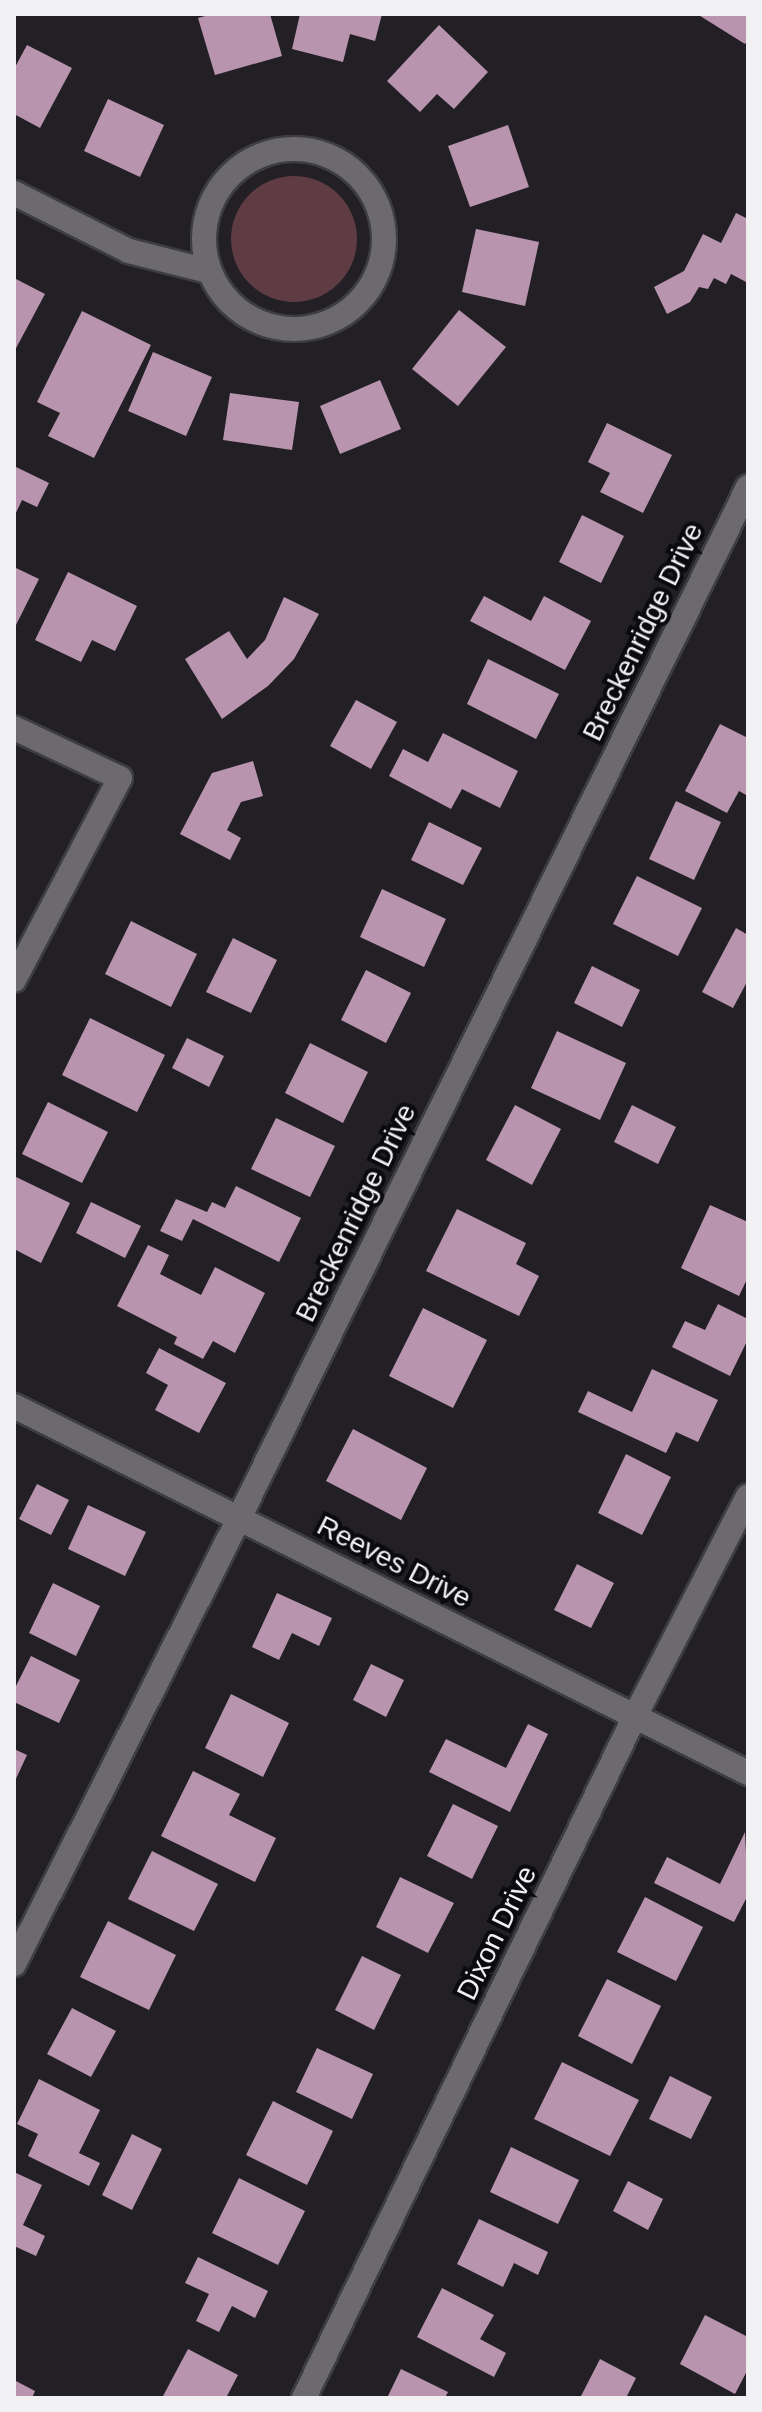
<!DOCTYPE html>
<html>
<head>
<meta charset="utf-8">
<style>
	body { margin:0 }
	#map { position:relative; width:762px; height:2412px; overflow:hidden; background:#222024; font-family:Helvetica,sans-serif }
	div>[style] { position:absolute }
	[style*='--x'] { left:calc(var(--x)*1px); top:calc(var(--y)*1px); width:calc(var(--w)*1px); rotate:calc(var(--a)*1deg) }
	.green>* { inset:0; background:#5f3c44 }
	.round { border-radius:50% }
	.building>* { inset:0; background:#b894ae }
	.roads { filter:drop-shadow(2px 0 #3e3d40) drop-shadow(-2px 0 #3e3d40) drop-shadow(0 2px #3e3d40) drop-shadow(0 -2px #3e3d40) }
	.minor>* { height:24px; margin:-12px; padding:0 12px; transform-origin:12px; border-radius:12px; background:#6c696f }
	.minor>.ring { margin:-12px; padding:0; box-sizing:content-box; background:none; border:24px solid #6c696f; border-radius:50% }
	span { translate:-50% -50%; white-space:nowrap; text-align:center; line-height:1.15; -webkit-text-stroke:8px #0b0a0c; paint-order:stroke }
	.street-label { font-size:28px; color:#f1f0f3 }
	.frame { position:absolute; inset:0; border:16px solid #f1f0f3; pointer-events:none }
</style>
</head>
<body>
<div id="map">
	<div class="green">
		<i class="round" style="left:231px;top:176px;width:126px;height:126px"></i>
	</div>
	<div class="building">
		<i style="clip-path:polygon(212px 14px,270px 14px,282px 56px,215px 75px,198px 18px)"></i>
		<i style="clip-path:polygon(300px 14px,382px 14px,375px 41px,350px 34px,343px 62px,292px 49px)"></i>
		<i style="clip-path:polygon(697px 14px,748px 14px,748px 40px,745px 44px)"></i>
		<i style="clip-path:polygon(439px 25px,488px 72px,454px 109px,437px 94px,420px 112px,387px 81px)"></i>
		<i style="clip-path:polygon(27px 45px,72px 68px,40px 128px,14px 114px,14px 69px)"></i>
		<i style="clip-path:polygon(108px 99px,164px 125px,140px 177px,84px 151px)"></i>
		<i style="clip-path:polygon(508px 125px,529px 187px,470px 207px,448px 146px)"></i>
		<i style="clip-path:polygon(736px 213px,748px 219px,748px 283px,731px 274px,726px 284px,714px 278px,708px 289px,699px 287px,690px 302px,667px 314px,654px 287px,684px 271px,703px 234px,721px 243px)"></i>
		<i style="clip-path:polygon(476px 229px,539px 242px,525px 306px,462px 292px)"></i>
		<i style="clip-path:polygon(14px 278px,45px 294px,14px 352px)"></i>
		<i style="clip-path:polygon(459px 310px,506px 347px,458px 406px,412px 369px)"></i>
		<i style="clip-path:polygon(82px 311px,151px 345px,94px 458px,48px 436px,60px 413px,37px 402px)"></i>
		<i style="clip-path:polygon(153px 352px,212px 377px,186px 436px,128px 411px)"></i>
		<i style="clip-path:polygon(380px 380px,401px 429px,340px 454px,320px 406px)"></i>
		<i style="clip-path:polygon(230px 393px,299px 402px,292px 450px,223px 440px)"></i>
		<i style="clip-path:polygon(607px 423px,672px 455px,643px 513px,600px 492px,610px 473px,588px 462px)"></i>
		<i style="clip-path:polygon(14px 466px,49px 483px,37px 507px,22px 500px,14px 517px)"></i>
		<i style="clip-path:polygon(582px 515px,624px 536px,601px 583px,559px 562px)"></i>
		<i style="clip-path:polygon(14px 567px,39px 579px,14px 629px)"></i>
		<i style="clip-path:polygon(68px 572px,137px 606px,115px 651px,92px 640px,81px 662px,35px 640px)"></i>
		<i style="clip-path:polygon(484px 596px,531px 621px,544px 596px,591px 621px,565px 670px,470px 621px)"></i>
		<i style="clip-path:polygon(284px 597px,319px 614px,294px 659px,268px 686px,222px 719px,185px 659px,229px 631px,247px 659px,265px 640px)"></i>
		<i style="clip-path:polygon(488px 659px,559px 694px,536px 739px,467px 704px)"></i>
		<i style="clip-path:polygon(356px 700px,397px 722px,371px 769px,330px 746px)"></i>
		<i style="clip-path:polygon(720px 724px,748px 738px,748px 796px,739px 791px,727px 813px,685px 791px)"></i>
		<i style="clip-path:polygon(443px 733px,518px 771px,500px 808px,462px 789px,451px 809px,389px 776px,403px 749px,428px 762px)"></i>
		<i style="clip-path:polygon(253px 761px,263px 796px,241px 802px,227px 830px,241px 838px,230px 860px,180px 834px,212px 773px)"></i>
		<i style="clip-path:polygon(676px 801px,721px 822px,694px 880px,649px 859px)"></i>
		<i style="clip-path:polygon(429px 822px,482px 848px,463px 885px,411px 860px)"></i>
		<i style="clip-path:polygon(637px 876px,702px 908px,678px 956px,613px 924px)"></i>
		<i style="clip-path:polygon(382px 889px,446px 919px,424px 967px,360px 937px)"></i>
		<i style="clip-path:polygon(131px 921px,197px 954px,171px 1007px,105px 974px)"></i>
		<i style="clip-path:polygon(736px 928px,748px 935px,748px 980px,733px 1008px,702px 992px)"></i>
		<i style="clip-path:polygon(233px 938px,277px 960px,251px 1013px,206px 992px)"></i>
		<i style="clip-path:polygon(592px 966px,640px 990px,622px 1027px,574px 1003px)"></i>
		<i style="clip-path:polygon(366px 970px,411px 993px,386px 1043px,341px 1020px)"></i>
		<i style="clip-path:polygon(90px 1018px,165px 1055px,137px 1112px,62px 1075px)"></i>
		<i style="clip-path:polygon(557px 1031px,626px 1063px,600px 1120px,531px 1088px)"></i>
		<i style="clip-path:polygon(187px 1038px,224px 1056px,209px 1087px,172px 1068px)"></i>
		<i style="clip-path:polygon(310px 1043px,368px 1072px,343px 1123px,285px 1093px)"></i>
		<i style="clip-path:polygon(48px 1102px,108px 1132px,82px 1183px,22px 1154px)"></i>
		<i style="clip-path:polygon(515px 1105px,561px 1129px,532px 1185px,486px 1160px)"></i>
		<i style="clip-path:polygon(632px 1105px,676px 1127px,658px 1164px,614px 1142px)"></i>
		<i style="clip-path:polygon(276px 1118px,335px 1146px,310px 1197px,251px 1169px)"></i>
		<i style="clip-path:polygon(14px 1176px,70px 1203px,41px 1263px,14px 1249px)"></i>
		<i style="clip-path:polygon(236px 1186px,301px 1218px,279px 1262px,193px 1219px,182px 1241px,160px 1231px,176px 1199px,207px 1212px,212px 1202px,225px 1208px)"></i>
		<i style="clip-path:polygon(91px 1202px,141px 1226px,125px 1258px,76px 1233px)"></i>
		<i style="clip-path:polygon(710px 1205px,748px 1222px,748px 1277px,739px 1296px,681px 1268px)"></i>
		<i style="clip-path:polygon(457px 1209px,526px 1243px,516px 1264px,539px 1276px,519px 1316px,426px 1271px)"></i>
		<i style="clip-path:polygon(148px 1245px,169px 1255px,160px 1274px,201px 1295px,215px 1267px,265px 1293px,235px 1353px,213px 1341px,203px 1359px,174px 1344px,177px 1337px,117px 1306px)"></i>
		<i style="clip-path:polygon(718px 1304px,748px 1319px,748px 1339px,730px 1376px,672px 1347px,685px 1321px,705px 1330px)"></i>
		<i style="clip-path:polygon(423px 1308px,487px 1340px,453px 1408px,389px 1376px)"></i>
		<i style="clip-path:polygon(159px 1348px,226px 1383px,199px 1433px,155px 1410px,168px 1385px,146px 1373px)"></i>
		<i style="clip-path:polygon(652px 1369px,718px 1400px,698px 1442px,676px 1432px,666px 1453px,578px 1412px,588px 1391px,632px 1412px)"></i>
		<i style="clip-path:polygon(353px 1429px,427px 1468px,401px 1520px,326px 1481px)"></i>
		<i style="clip-path:polygon(626px 1454px,671px 1477px,642px 1535px,598px 1513px)"></i>
		<i style="clip-path:polygon(37px 1484px,69px 1500px,51px 1535px,19px 1519px)"></i>
		<i style="clip-path:polygon(88px 1505px,146px 1532px,125px 1576px,68px 1549px)"></i>
		<i style="clip-path:polygon(577px 1564px,614px 1583px,591px 1628px,554px 1610px)"></i>
		<i style="clip-path:polygon(53px 1583px,100px 1606px,76px 1656px,29px 1633px)"></i>
		<i style="clip-path:polygon(277px 1593px,332px 1618px,319px 1646px,292px 1633px,279px 1660px,252px 1647px)"></i>
		<i style="clip-path:polygon(31px 1656px,80px 1680px,59px 1723px,14px 1702px,14px 1690px)"></i>
		<i style="clip-path:polygon(371px 1664px,404px 1680px,386px 1717px,353px 1700px)"></i>
		<i style="clip-path:polygon(231px 1694px,289px 1723px,263px 1777px,205px 1748px)"></i>
		<i style="clip-path:polygon(528px 1724px,548px 1734px,510px 1812px,429px 1772px,446px 1739px,506px 1768px)"></i>
		<i style="clip-path:polygon(14px 1749px,27px 1755px,14px 1783px)"></i>
		<i style="clip-path:polygon(193px 1771px,240px 1794px,229px 1815px,276px 1838px,255px 1882px,161px 1836px)"></i>
		<i style="clip-path:polygon(453px 1804px,498px 1826px,472px 1879px,427px 1856px)"></i>
		<i style="clip-path:polygon(745px 1832px,748px 1895px,734px 1922px,654px 1883px,667px 1857px,720px 1884px)"></i>
		<i style="clip-path:polygon(152px 1851px,218px 1884px,194px 1931px,128px 1899px)"></i>
		<i style="clip-path:polygon(400px 1877px,454px 1903px,428px 1953px,376px 1927px)"></i>
		<i style="clip-path:polygon(645px 1897px,703px 1927px,676px 1981px,617px 1952px)"></i>
		<i style="clip-path:polygon(108px 1921px,176px 1955px,149px 2010px,80px 1977px)"></i>
		<i style="clip-path:polygon(362px 1956px,401px 1975px,374px 2030px,335px 2010px)"></i>
		<i style="clip-path:polygon(607px 1979px,661px 2006px,632px 2064px,578px 2036px)"></i>
		<i style="clip-path:polygon(72px 2008px,116px 2031px,91px 2077px,47px 2054px)"></i>
		<i style="clip-path:polygon(317px 2048px,373px 2074px,352px 2119px,296px 2092px)"></i>
		<i style="clip-path:polygon(562px 2062px,639px 2100px,610px 2156px,534px 2119px)"></i>
		<i style="clip-path:polygon(670px 2076px,712px 2097px,691px 2139px,649px 2119px)"></i>
		<i style="clip-path:polygon(39px 2079px,100px 2110px,79px 2153px,100px 2163px,89px 2186px,28px 2156px,38px 2134px,17px 2124px)"></i>
		<i style="clip-path:polygon(273px 2101px,333px 2131px,307px 2185px,246px 2155px)"></i>
		<i style="clip-path:polygon(132px 2134px,162px 2149px,132px 2210px,102px 2195px)"></i>
		<i style="clip-path:polygon(511px 2147px,579px 2180px,558px 2224px,490px 2192px)"></i>
		<i style="clip-path:polygon(14px 2172px,42px 2185px,23px 2225px,45px 2236px,36px 2256px,14px 2246px)"></i>
		<i style="clip-path:polygon(239px 2178px,305px 2211px,278px 2265px,212px 2233px)"></i>
		<i style="clip-path:polygon(628px 2181px,663px 2199px,648px 2230px,613px 2211px)"></i>
		<i style="clip-path:polygon(479px 2219px,548px 2252px,538px 2275px,514px 2263px,503px 2287px,457px 2264px)"></i>
		<i style="clip-path:polygon(198px 2257px,268px 2291px,255px 2318px,232px 2306px,219px 2332px,196px 2321px,209px 2294px,185px 2283px)"></i>
		<i style="clip-path:polygon(442px 2288px,494px 2315px,480px 2339px,506px 2353px,494px 2377px,417px 2337px)"></i>
		<i style="clip-path:polygon(705px 2315px,748px 2337px,748px 2369px,735px 2394px,680px 2364px)"></i>
		<i style="clip-path:polygon(188px 2349px,238px 2375px,226px 2398px,162px 2398px)"></i>
		<i style="clip-path:polygon(600px 2359px,636px 2378px,626px 2398px,580px 2398px)"></i>
		<i style="clip-path:polygon(401px 2369px,448px 2392px,445px 2398px,387px 2398px)"></i>
		<i style="clip-path:polygon(14px 2380px,35px 2391px,32px 2398px,14px 2398px)"></i>
	</div>
	<div class="roads">
		<div class="minor">
			<i class="ring" style="left:204px;top:149px;width:156px;height:156px"></i>
			<i style="--x:14;--y:193;--w:129;--a:26.8"></i>
			<i style="--x:129;--y:251;--w:81;--a:14.2"></i>
			<i style="--x:14;--y:728;--w:117;--a:25.3"></i>
			<i style="--x:120;--y:778;--w:228;--a:117.7"></i>
			<i style="--x:14;--y:1406;--w:821;--a:26.57"></i>
			<i style="--x:14;--y:1964;--w:500;--a:-63.2"></i>
			<i style="--x:239;--y:1518;--w:1150;--a:-63.72"></i>
			<i style="--x:304;--y:2398;--w:758;--a:-64.11"></i>
			<i style="--x:635;--y:1716;--w:247;--a:-62.8"></i>
		</div>
	</div>
	<div class="street-label">
		<span style="left:643px;top:632px;rotate:-64deg">Breckenridge Drive</span>
		<span style="left:356px;top:1213px;rotate:-64deg">Breckenridge Drive</span>
		<span style="left:394px;top:1562px;rotate:27deg">Reeves Drive</span>
		<span style="left:497px;top:1933px;rotate:-64deg">Dixon Drive</span>
	</div>
	<div class="frame"></div>
</div>
</body>
</html>
